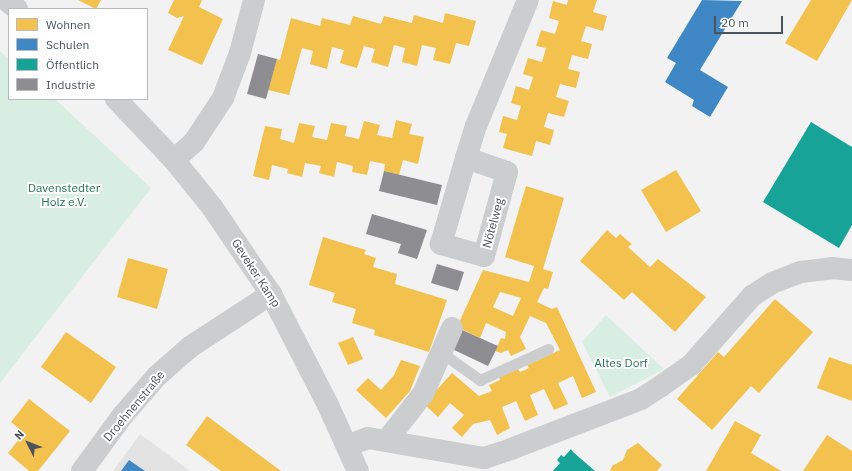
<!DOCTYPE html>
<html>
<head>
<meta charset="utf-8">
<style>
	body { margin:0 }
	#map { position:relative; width:852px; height:471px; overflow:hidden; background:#f2f2f2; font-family:"IBM Plex Sans",sans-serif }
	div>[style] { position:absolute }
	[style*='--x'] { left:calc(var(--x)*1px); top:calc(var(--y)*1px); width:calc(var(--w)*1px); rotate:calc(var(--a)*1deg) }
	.education>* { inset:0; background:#e4e3e3 }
	.green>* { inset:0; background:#d9eee3 }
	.homes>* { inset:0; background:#f2c14e }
	.schools>* { inset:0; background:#3f88c5 }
	.public>* { inset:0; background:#17a398 }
	.industry>* { inset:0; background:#8d8d92 }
	.service>* { height:11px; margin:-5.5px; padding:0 5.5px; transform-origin:5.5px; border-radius:5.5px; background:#cccdcf }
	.minor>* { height:22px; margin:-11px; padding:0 11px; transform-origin:11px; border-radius:11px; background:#cccdcf }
	.tertiary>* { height:22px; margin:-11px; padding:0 11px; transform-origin:11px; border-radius:11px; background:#cccdcf }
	span { translate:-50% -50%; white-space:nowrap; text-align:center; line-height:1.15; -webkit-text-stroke:4px #fff; paint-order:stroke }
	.park-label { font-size:12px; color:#237552 }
	.street-label { font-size:12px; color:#4b535c }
	.legend { position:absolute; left:8px; top:8px; width:140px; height:92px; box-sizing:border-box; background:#fff; border:1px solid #b7babe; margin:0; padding:5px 7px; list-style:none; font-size:12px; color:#4b535c }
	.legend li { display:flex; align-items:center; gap:8px; height:20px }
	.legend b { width:20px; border:1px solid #b7babe }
	.north { position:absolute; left:8px; top:423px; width:40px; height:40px; -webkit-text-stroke:3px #fff; paint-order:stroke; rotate:312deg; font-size:11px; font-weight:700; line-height:16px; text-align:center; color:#4b535c }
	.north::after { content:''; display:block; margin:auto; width:14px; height:18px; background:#4b535c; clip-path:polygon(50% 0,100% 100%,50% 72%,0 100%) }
	.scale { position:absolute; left:714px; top:16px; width:69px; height:18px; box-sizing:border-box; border:2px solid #4b535c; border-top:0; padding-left:5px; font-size:12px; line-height:14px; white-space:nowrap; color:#4b535c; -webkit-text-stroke:3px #fff; paint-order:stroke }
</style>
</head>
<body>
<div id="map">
	<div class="education">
		<i style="clip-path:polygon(140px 434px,190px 471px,113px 471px)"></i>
	</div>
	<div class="green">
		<i style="clip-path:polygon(0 51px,9px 59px,9px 99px,55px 99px,151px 188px,0 383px)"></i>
		<i style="clip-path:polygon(606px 315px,664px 369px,610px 397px,582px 342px)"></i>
	</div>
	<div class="homes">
		<i style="clip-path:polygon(78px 0,101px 0,96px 9px)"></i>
		<i style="clip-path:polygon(174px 0,202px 0,199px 7px,223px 19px,202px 65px,168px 50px,184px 16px,177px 18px,168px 13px)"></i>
		<i style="clip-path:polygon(568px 0,597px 0,593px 12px,607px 16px,603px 31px,586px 26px,581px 41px,592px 44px,588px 59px,572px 55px,568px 69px,580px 72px,576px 88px,560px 84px,556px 97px,569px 101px,564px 117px,548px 113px,544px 127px,554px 130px,550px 145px,536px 141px,532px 156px,503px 148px,507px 134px,499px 132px,503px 116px,517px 120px,521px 106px,511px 103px,516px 86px,529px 90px,533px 77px,523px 74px,528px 58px,542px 62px,546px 48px,536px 46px,541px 30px,555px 34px,559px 21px,549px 18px,553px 1px,567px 5px)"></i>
		<i style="clip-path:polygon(811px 0,852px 0,817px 61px,785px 43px)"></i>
		<i style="clip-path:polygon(445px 13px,476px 21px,469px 46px,456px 43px,450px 64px,433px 60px,436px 48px,422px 45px,417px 66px,402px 62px,405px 48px,394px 45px,388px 67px,371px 62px,375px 49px,364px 46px,357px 68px,340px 63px,344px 50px,332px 47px,327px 69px,310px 64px,313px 51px,302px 48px,289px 95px,268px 90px,277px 59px,280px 60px,291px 18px,320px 26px,322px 18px,350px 25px,353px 16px,381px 24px,384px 16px,412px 23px,414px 15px,443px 23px)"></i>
		<i style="clip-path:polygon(396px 120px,412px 124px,409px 134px,424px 137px,418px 164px,403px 160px,399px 175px,384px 171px,385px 164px,370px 161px,367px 175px,352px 172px,353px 166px,337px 162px,334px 177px,319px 173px,321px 166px,305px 163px,302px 177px,287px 173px,288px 169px,272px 165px,269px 180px,253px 176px,265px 126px,282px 129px,280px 139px,294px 143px,299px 123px,315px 126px,312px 137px,327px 140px,331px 123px,347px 126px,345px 136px,359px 139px,364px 121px,380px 125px,377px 135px,392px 138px)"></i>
		<i style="clip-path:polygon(676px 170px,701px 211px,666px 232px,641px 190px)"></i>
		<i style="clip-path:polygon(evenodd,526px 186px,564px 198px,543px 269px,553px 272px,548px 289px,544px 288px,537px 302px,552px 309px,557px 307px,596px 392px,582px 398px,573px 376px,558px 383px,568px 404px,554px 410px,544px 389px,530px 395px,538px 415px,525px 421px,516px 401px,502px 407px,510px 428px,497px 435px,490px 420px,473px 424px,462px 437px,452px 428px,464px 415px,450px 403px,438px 417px,424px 404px,452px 373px,479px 396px,492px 391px,489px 385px,500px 380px,499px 377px,518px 369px,520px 372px,529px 368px,527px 365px,560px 350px,546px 323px,530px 316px,520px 337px,526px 349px,511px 356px,508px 350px,501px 353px,495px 351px,501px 338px,505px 339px,506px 332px,486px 323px,480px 338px,457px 327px,483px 270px,529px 282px,534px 266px,505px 257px,526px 186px,500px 292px,521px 298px,513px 316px,493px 307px,500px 292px)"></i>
		<i style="clip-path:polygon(607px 230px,616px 238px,620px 234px,632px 244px,628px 247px,650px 267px,658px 259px,706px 297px,675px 332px,632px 292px,624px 300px,580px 261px)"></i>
		<i style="clip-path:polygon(323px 237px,366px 250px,364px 254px,376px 258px,373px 267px,397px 274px,395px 284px,447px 300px,429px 352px,374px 335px,375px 330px,352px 323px,356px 309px,332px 302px,335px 293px,309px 285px)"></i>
		<i style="clip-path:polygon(128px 258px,168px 269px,157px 309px,117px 297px)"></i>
		<i style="clip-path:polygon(775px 299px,813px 332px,759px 393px,751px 386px,712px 430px,677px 399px,718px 352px,724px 357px)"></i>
		<i style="clip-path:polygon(66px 332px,116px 367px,91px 403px,41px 367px)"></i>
		<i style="clip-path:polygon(353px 337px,363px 359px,348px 365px,338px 343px)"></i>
		<i style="clip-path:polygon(829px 357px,852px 365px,852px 401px,817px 388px)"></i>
		<i style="clip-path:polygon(401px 360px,420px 366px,410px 391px,386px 418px,356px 390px,368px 378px,381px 390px,394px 375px)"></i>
		<i style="clip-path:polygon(29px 399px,70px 431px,38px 471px,29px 471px,8px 453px,24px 433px,11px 422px)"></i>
		<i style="clip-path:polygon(207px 416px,250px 448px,281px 471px,221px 471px,186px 445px)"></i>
		<i style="clip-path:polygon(735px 421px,761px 435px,751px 453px,781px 471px,706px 471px)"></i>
		<i style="clip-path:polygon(827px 435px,852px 451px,852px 471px,803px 471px)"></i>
		<i style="clip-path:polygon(638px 443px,662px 465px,657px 471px,610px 471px,612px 466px,623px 460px,627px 450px)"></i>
	</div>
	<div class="schools">
		<i style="clip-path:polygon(702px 0,742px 1px,700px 70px,728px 87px,710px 117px,692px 106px,694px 100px,665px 82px,676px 63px,667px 58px)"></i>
		<i style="clip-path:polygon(129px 460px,145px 471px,121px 471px)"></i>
	</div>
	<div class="public">
		<i style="clip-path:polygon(811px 122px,852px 147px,852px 225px,839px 248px,763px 202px)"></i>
		<i style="clip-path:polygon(571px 449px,573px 452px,595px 471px,553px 471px,560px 463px,557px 460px,561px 455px,564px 457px)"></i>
	</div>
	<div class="industry">
		<i style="clip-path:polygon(258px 54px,277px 59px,266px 99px,247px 94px)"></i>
		<i style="clip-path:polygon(384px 171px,442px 185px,437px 205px,379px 191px)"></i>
		<i style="clip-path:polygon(372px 214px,427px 230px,417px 259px,398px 253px,401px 244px,366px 234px)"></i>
		<i style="clip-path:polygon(437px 264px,464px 272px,458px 291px,431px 283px)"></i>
		<i style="clip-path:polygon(462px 330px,498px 346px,488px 366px,452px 349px)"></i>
	</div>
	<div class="service">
		<i style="--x:442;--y:353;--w:47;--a:35.4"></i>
		<i style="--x:480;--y:380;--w:75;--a:-24.5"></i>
	</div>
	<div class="minor">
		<i style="--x:466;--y:158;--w:43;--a:18.9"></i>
		<i style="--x:507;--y:172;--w:87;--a:105.3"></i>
		<i style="--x:484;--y:256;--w:45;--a:-164.4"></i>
		<i style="--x:441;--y:244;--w:90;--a:-73.8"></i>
		<i style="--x:466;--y:158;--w:34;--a:-73"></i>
		<i style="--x:476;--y:126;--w:136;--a:-67.6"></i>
		<i style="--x:174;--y:160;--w:27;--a:-42"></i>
		<i style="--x:194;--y:142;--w:53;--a:-56.6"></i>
		<i style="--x:223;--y:98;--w:48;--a:-69.3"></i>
		<i style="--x:240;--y:53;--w:55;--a:-75.2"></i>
		<i style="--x:387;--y:440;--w:58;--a:-52"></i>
		<i style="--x:423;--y:394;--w:72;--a:-66.3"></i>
		<i style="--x:347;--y:446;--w:22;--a:-21"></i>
		<i style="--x:368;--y:438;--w:118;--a:9.8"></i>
		<i style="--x:484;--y:458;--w:28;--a:-18"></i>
		<i style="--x:511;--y:449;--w:139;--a:-21"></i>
		<i style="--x:641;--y:399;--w:24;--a:-33"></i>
		<i style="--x:661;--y:386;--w:38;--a:-35"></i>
		<i style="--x:692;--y:364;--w:91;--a:-48.6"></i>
		<i style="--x:752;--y:296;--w:24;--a:-33"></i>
		<i style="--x:772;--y:283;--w:31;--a:-21"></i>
		<i style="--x:801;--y:272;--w:31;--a:-7"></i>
		<i style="--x:832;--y:268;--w:20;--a:6"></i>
		<i style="--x:82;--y:471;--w:69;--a:-53.8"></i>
		<i style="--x:123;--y:415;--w:52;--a:-48.9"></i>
		<i style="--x:157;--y:376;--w:44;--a:-41.3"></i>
		<i style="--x:190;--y:347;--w:97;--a:-33.2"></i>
	</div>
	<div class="tertiary">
		<i style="--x:6;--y:0;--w:14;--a:39"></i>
		<i style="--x:116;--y:99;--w:84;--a:46.4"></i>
		<i style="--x:174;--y:160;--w:60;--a:51"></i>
		<i style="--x:212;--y:207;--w:105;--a:55.9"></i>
		<i style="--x:271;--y:294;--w:125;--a:62.8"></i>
		<i style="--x:328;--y:405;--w:72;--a:65.6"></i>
	</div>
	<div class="park-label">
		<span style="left:64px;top:195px">Davenstedter<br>Holz e.V.</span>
		<span style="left:621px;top:363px">Altes Dorf</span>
	</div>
	<div class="street-label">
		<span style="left:493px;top:223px;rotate:-75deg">Nötelweg</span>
		<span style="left:256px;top:273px;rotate:57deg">Geveker Kamp</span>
		<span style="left:134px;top:406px;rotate:-50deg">Droehnenstraße</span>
	</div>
	<ul class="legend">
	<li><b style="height:11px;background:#f2c14e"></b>Wohnen</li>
	<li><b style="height:11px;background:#3f88c5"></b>Schulen</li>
	<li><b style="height:11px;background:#17a398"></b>Öffentlich</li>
	<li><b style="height:11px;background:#8d8d92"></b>Industrie</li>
	</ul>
	<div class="north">N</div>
	<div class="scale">20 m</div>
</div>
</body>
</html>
